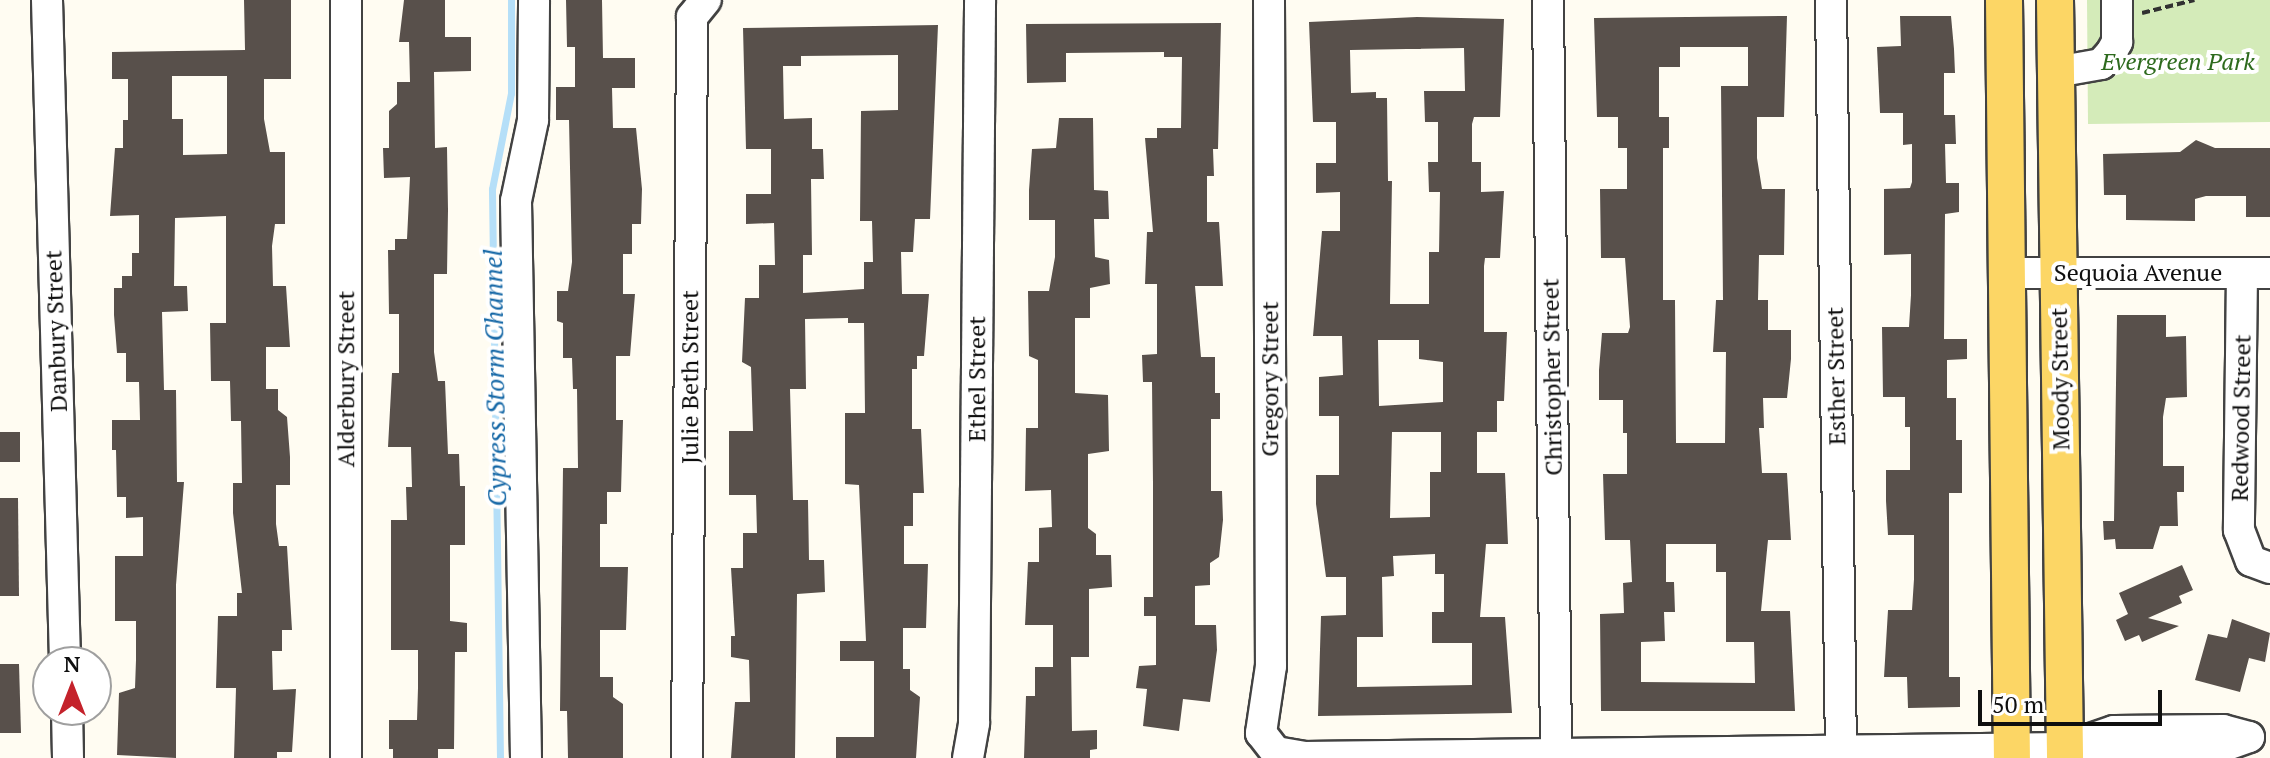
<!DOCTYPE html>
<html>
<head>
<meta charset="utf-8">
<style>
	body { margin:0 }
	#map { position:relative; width:2270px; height:758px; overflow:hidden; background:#fffcf2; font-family:"PT Serif",serif }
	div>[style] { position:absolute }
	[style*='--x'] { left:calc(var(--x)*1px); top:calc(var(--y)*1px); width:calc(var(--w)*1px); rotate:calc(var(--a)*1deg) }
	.green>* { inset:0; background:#d4ebb9 }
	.stream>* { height:7px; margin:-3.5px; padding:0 3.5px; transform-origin:3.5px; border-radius:3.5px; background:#b5dff8 }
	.building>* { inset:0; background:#58504b }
	.path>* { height:4px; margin-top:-2px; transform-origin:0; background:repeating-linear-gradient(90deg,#313131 0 8px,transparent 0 12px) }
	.roads { filter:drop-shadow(2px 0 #424242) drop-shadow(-2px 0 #424242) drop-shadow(0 2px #424242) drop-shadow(0 -2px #424242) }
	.minor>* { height:30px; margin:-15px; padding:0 15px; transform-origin:15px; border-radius:15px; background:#fff }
	.major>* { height:36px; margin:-18px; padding:0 18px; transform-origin:18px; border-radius:18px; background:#fcd665 }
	span { translate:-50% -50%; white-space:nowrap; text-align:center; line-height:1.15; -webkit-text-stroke:8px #fff; paint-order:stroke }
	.park-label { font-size:24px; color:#2d6a1d; font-style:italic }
	.street-label { font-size:24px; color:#0f0f0f }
	.water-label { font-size:26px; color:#1467a6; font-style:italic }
	.north { position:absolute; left:32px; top:646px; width:80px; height:80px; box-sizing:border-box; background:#fff; border:2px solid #9f9f9f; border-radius:50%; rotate:0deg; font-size:22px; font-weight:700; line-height:32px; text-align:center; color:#0f0f0f }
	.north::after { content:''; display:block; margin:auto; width:28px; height:36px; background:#c4222b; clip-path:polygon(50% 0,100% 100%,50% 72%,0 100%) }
	.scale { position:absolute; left:1978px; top:690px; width:184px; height:36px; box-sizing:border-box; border:4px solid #0f0f0f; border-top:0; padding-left:10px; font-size:24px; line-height:28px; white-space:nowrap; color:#0f0f0f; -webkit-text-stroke:6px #fff; paint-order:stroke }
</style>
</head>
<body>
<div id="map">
	<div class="green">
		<i style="clip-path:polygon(2087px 0,2270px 0,2270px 122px,2088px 124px)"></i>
	</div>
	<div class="stream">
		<i style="--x:500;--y:758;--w:569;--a:-90.81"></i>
		<i style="--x:492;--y:189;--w:98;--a:-78.8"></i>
		<i style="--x:511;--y:93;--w:93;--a:-90"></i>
	</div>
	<div class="building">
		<i style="clip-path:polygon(evenodd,244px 0,291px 0,291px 79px,264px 79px,264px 119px,270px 152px,285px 152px,285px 224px,275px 224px,272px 246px,273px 286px,286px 286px,290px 347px,266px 347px,266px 389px,278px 389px,278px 410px,287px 417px,290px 457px,290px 485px,276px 485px,276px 524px,279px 546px,287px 546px,292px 630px,282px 630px,282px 651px,272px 651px,273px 690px,296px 689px,292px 752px,277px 752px,277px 758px,234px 758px,236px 688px,216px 688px,218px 616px,237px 616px,237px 593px,242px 593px,233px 513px,233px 483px,242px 483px,241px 421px,231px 421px,230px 381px,211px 381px,210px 323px,226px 323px,226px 216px,175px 218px,174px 286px,187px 286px,188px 311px,162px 312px,164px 390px,176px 390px,177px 482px,184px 482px,176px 585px,176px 758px,117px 755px,119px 693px,135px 688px,136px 660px,136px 621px,115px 621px,115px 556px,143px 556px,143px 517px,126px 518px,126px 497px,117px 497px,116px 450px,112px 450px,112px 420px,140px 420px,139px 382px,126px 382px,126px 353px,117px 353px,114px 315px,114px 288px,122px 288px,122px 276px,132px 276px,132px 253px,139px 253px,139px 215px,110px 216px,115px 148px,123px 148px,123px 120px,128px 120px,128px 79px,112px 79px,112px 52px,245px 50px,244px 0,172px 76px,227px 76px,227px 154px,183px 155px,183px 119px,172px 119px,172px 76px)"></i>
		<i style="clip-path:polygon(404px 0,445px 0,445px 37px,471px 37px,471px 71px,434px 72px,435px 148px,447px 147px,448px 210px,447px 274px,434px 274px,434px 352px,438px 381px,445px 381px,448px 454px,459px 454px,460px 486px,465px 486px,465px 545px,450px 545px,450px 621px,467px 623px,467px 652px,455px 652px,454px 749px,438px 749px,438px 758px,393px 758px,393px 749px,389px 749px,389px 720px,417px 720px,418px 688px,418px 650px,391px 650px,391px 520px,407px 520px,406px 487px,412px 487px,411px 447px,388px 447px,392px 373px,399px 373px,399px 314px,389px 314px,388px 250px,395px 250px,395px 239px,407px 239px,410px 177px,384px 178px,383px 148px,389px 148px,389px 111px,397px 104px,397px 82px,410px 82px,409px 42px,399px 42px)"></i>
		<i style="clip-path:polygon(566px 0,602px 0,603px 58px,635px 58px,635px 88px,612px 88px,613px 128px,636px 128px,642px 189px,641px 224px,632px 224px,632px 254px,623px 254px,623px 294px,635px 294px,630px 356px,616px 356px,616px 420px,623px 420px,621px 492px,607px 492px,607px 524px,600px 524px,600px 567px,628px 567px,626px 630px,600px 630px,600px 677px,613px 677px,613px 697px,623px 704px,623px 758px,568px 758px,567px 711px,560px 711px,563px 468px,578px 468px,577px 389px,573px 389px,572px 358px,563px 358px,563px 323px,557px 321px,557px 291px,568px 291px,572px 262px,569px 120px,556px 120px,556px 87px,575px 87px,575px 47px,567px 47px)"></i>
		<i style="clip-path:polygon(evenodd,1787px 16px,1784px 117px,1757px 117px,1757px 158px,1762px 189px,1785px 189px,1784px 255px,1759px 255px,1758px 300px,1768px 300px,1768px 330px,1791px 330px,1791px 359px,1787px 398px,1763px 398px,1764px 428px,1759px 428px,1762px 473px,1787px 473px,1791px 540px,1768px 540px,1761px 611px,1790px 611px,1795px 711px,1601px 711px,1600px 614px,1624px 613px,1623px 583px,1632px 582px,1630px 540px,1605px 540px,1603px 474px,1627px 474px,1627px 433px,1623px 433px,1623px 400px,1599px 400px,1599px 370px,1602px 333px,1628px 333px,1630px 327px,1625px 258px,1601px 258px,1600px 189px,1627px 189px,1627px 148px,1618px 148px,1618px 117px,1597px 117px,1594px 18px,1787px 16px,1680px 47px,1748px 47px,1748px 86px,1721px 86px,1723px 300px,1716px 300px,1713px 352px,1726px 352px,1725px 443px,1676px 443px,1675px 300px,1663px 300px,1663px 148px,1669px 148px,1669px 117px,1659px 117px,1659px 67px,1680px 67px,1680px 47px,1787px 16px,1666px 544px,1716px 544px,1716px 572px,1726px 572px,1726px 642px,1754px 642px,1755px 683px,1641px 682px,1641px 642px,1665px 641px,1664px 612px,1675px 612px,1674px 582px,1666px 582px,1666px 544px)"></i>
		<i style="clip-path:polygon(1900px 16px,1951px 16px,1954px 49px,1955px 73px,1944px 73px,1944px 115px,1955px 115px,1956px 144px,1945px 144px,1946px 183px,1959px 183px,1959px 212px,1945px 214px,1944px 339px,1967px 339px,1967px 359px,1947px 360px,1947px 398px,1956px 398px,1956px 440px,1962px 440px,1962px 493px,1949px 493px,1949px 677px,1960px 677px,1960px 707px,1908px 708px,1907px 677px,1884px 677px,1888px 610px,1912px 610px,1914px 579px,1914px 535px,1888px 535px,1886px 501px,1886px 470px,1910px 470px,1910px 427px,1905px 427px,1905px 397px,1883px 397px,1882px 327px,1909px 327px,1911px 295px,1911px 254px,1884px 255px,1884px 189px,1910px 188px,1912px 182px,1912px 144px,1903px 145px,1903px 113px,1880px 113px,1877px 47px,1901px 46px)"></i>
		<i style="clip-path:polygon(evenodd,1417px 17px,1504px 19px,1500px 117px,1474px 117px,1472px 124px,1472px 162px,1481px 162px,1481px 192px,1504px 191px,1500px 258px,1485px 258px,1484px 266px,1484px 332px,1507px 332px,1504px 401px,1497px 401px,1497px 432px,1477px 432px,1477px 473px,1505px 473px,1508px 544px,1486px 544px,1480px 617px,1505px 617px,1512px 713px,1318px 716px,1321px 616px,1346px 615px,1346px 577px,1326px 577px,1316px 504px,1316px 475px,1339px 475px,1339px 416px,1319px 416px,1319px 377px,1343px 375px,1342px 336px,1313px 336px,1322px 231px,1340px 231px,1340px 192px,1316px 193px,1316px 163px,1336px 163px,1336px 122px,1313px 122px,1309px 22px,1417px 17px,1464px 48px,1465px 91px,1424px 91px,1425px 122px,1438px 122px,1438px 162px,1428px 162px,1429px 192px,1440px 192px,1439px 252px,1429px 252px,1429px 304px,1390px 304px,1392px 181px,1388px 181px,1387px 98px,1376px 98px,1376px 92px,1351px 93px,1350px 50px,1464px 48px,1417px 17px,1378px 340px,1419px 340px,1419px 359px,1443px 362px,1443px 402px,1379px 406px,1378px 340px,1417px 17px,1392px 432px,1441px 432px,1441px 472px,1430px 472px,1430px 517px,1390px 518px,1392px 432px,1417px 17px,1435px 554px,1435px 574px,1444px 574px,1444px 612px,1432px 612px,1432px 643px,1472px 643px,1472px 685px,1357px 687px,1357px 637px,1383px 637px,1382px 577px,1394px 576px,1393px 556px,1435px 554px)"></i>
		<i style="clip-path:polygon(1221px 23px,1218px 149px,1213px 149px,1214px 176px,1207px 176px,1207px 222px,1219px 222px,1223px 286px,1195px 286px,1201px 357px,1215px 357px,1215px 393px,1220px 393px,1220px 419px,1211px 419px,1211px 491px,1222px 491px,1223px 520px,1219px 557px,1210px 563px,1210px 585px,1195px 586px,1195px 625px,1216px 625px,1217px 650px,1210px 702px,1183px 699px,1179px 731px,1143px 726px,1147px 689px,1136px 688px,1139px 666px,1156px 665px,1156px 616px,1144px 616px,1144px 597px,1153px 597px,1153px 485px,1152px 382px,1143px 382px,1142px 355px,1157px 354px,1157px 284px,1145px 284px,1147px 232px,1153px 232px,1145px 138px,1157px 138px,1157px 128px,1181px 128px,1182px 57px,1164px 57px,1164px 52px,1066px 53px,1066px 82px,1027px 83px,1026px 24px)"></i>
		<i style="clip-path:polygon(evenodd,938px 25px,930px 219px,915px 219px,913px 252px,901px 252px,902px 294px,929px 294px,924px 356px,917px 356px,917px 369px,912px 369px,912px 429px,921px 429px,924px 493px,913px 493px,913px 526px,904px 526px,904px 564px,928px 564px,926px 628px,903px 628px,903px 669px,910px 669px,910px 690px,920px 697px,916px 758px,836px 758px,836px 737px,874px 737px,874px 661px,840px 661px,840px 641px,866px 641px,859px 485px,845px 484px,845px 413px,865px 413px,864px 323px,848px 323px,848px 318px,805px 319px,806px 389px,790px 389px,793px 500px,808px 500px,809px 560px,824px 560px,825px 592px,797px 594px,795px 758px,731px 758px,735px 702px,750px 702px,749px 660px,731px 657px,731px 636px,735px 636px,731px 568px,743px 568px,743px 533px,757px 533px,756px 495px,729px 495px,729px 431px,753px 431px,751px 367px,742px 362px,745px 298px,759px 298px,759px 265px,775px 265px,774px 223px,746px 224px,746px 194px,771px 194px,771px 149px,746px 149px,743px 28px,938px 25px,898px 55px,898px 110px,861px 111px,860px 221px,872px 221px,873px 262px,864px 262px,864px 289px,803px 293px,803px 255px,812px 255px,811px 179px,824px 179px,823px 149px,812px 149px,812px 118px,784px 119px,783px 66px,801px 66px,801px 56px,898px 55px)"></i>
		<i style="clip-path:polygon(1059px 118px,1093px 118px,1094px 190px,1108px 191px,1109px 219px,1094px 219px,1095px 257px,1109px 260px,1110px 284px,1090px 288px,1090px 318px,1075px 318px,1075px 393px,1108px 395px,1109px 451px,1088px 454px,1088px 528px,1096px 534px,1096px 555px,1111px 555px,1112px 587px,1089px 589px,1089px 657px,1071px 657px,1072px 731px,1097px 730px,1097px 749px,1090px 750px,1090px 758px,1024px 758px,1026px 696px,1035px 696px,1035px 667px,1053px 667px,1053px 625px,1025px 625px,1028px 562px,1039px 562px,1039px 528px,1052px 527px,1051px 490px,1025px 491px,1026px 428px,1038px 428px,1038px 360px,1029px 356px,1028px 291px,1049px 291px,1055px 257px,1055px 220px,1029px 220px,1029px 190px,1032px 149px,1056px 148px)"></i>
		<i style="clip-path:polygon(2196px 140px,2215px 148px,2270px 148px,2270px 217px,2246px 217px,2246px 196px,2206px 196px,2195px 199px,2195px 221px,2126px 220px,2126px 195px,2104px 195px,2103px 154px,2180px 152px)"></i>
		<i style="clip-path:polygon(2117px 315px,2166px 315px,2166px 337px,2186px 336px,2187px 397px,2166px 398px,2163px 417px,2163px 466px,2184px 466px,2184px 492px,2177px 492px,2178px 526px,2160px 526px,2153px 549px,2116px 549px,2115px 539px,2104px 540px,2103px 521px,2114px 521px)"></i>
		<i style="clip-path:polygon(0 432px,20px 432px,20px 462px,0 462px)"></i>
		<i style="clip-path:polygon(0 498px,18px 498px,19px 596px,0 596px)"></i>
		<i style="clip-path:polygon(2182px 565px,2193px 590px,2179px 596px,2182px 603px,2148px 618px,2179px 626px,2142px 642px,2139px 635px,2125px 641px,2116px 620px,2128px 614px,2119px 593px)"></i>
		<i style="clip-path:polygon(2232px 619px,2270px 633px,2265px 662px,2249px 658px,2240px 692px,2195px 680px,2208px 634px,2227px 638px)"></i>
		<i style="clip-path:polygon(0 664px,19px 664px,21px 733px,0 733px)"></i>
	</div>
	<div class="path">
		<i style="--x:2142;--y:13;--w:54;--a:-14"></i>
	</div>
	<div class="roads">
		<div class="minor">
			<i style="--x:47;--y:0;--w:662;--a:88.44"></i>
			<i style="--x:1269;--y:0;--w:666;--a:89.83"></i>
			<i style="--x:1271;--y:666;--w:68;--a:98.5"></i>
			<i style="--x:1261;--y:733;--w:24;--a:52"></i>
			<i style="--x:1276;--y:752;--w:28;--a:10"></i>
			<i style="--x:1304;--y:757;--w:761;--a:-0.68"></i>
			<i style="--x:2065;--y:748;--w:49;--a:9.5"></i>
			<i style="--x:2113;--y:756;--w:86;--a:-0.7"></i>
			<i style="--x:2199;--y:755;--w:53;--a:-19.8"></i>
			<i style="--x:2249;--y:737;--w:27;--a:-165"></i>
			<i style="--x:2223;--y:730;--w:109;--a:179.5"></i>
			<i style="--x:2114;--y:731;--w:52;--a:160.9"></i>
			<i style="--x:1548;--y:0;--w:753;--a:89.39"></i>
			<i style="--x:1831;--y:0;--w:751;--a:89.24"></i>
			<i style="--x:2056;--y:72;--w:46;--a:-10.1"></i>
			<i style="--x:2101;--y:64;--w:15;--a:-48"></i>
			<i style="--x:2111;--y:53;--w:13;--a:-61"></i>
			<i style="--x:2117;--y:42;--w:42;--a:-90"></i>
			<i style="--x:2006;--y:273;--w:264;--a:0"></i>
			<i style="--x:2242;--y:273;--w:257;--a:90.7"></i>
			<i style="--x:2239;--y:530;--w:33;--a:69"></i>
			<i style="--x:2251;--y:561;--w:20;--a:20"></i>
			<i style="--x:67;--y:710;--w:48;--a:88.8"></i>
			<i style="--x:346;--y:758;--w:758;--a:-90"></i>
			<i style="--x:526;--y:758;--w:557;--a:-91.03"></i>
			<i style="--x:516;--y:201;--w:83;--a:-78.1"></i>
			<i style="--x:533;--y:120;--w:120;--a:-89.5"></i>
			<i style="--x:687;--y:758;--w:741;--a:-89.61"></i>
			<i style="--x:692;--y:17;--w:22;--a:-51"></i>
			<i style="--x:968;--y:758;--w:36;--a:-80"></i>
			<i style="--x:974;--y:723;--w:723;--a:-89.52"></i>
		</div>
		<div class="major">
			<i style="--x:2004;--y:0;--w:758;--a:89.4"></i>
			<i style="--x:2055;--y:0;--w:758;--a:89.24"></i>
		</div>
	</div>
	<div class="park-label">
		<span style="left:2178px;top:62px">Evergreen Park</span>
	</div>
	<div class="street-label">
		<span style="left:2138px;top:273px">Sequoia Avenue</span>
		<span style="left:56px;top:331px;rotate:-92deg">Danbury Street</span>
		<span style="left:1836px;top:376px;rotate:-91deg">Esther Street</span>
		<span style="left:690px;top:377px;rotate:-90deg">Julie Beth Street</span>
		<span style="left:1552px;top:377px;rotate:-91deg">Christopher Street</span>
		<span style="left:346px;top:379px;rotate:-90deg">Alderbury Street</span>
		<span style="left:977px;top:379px;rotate:-90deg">Ethel Street</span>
		<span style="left:1270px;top:379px;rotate:-90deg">Gregory Street</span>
		<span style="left:2060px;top:379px;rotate:-91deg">Moody Street</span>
		<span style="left:2241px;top:418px;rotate:-89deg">Redwood Street</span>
	</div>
	<div class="water-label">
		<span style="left:495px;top:378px;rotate:-91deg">Cypress Storm Channel</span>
	</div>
	<div class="north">N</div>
	<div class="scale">50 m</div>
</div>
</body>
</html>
